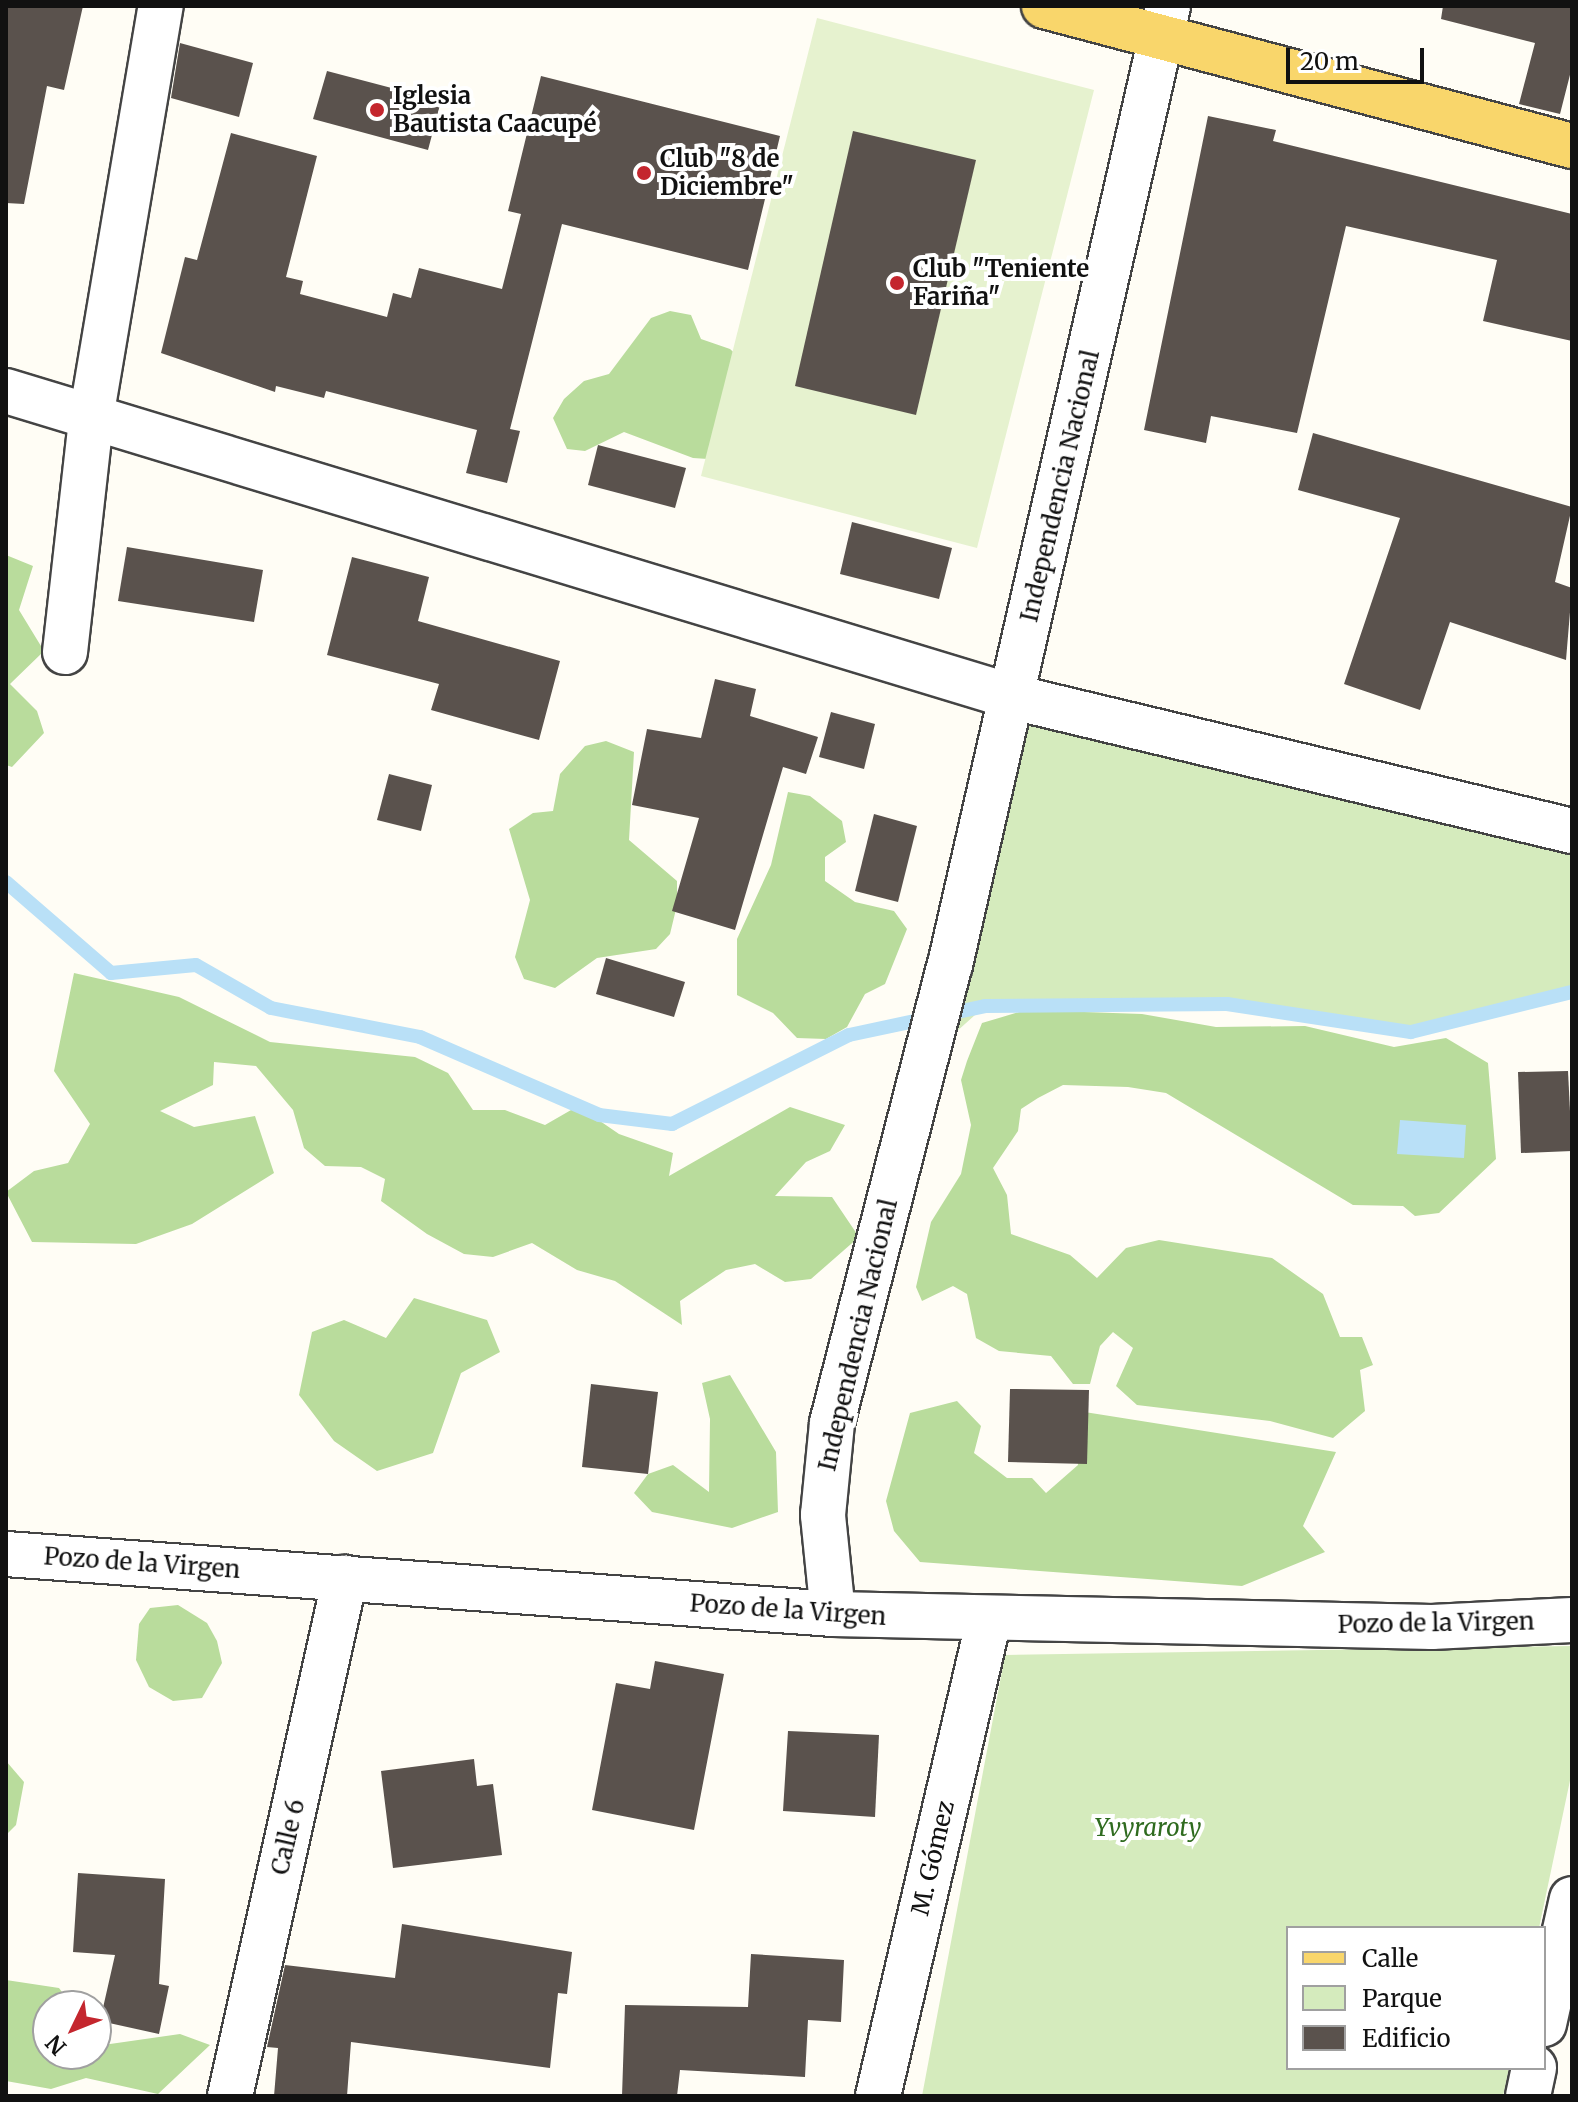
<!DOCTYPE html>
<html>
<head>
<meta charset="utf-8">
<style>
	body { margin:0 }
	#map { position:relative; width:1578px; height:2102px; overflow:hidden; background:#fffdf5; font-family:Merriweather,serif }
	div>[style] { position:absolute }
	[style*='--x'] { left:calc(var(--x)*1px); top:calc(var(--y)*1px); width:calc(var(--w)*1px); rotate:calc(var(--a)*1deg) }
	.green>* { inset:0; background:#d5ebbd }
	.forest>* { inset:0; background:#b9dc9c }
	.pitch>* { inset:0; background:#e6f2cf }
	.water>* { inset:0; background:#b9e0f7 }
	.stream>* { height:14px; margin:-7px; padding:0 7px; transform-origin:7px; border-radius:7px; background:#b9e0f7 }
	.building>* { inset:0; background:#5a524d }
	.roads { filter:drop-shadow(2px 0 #444) drop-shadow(-2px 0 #444) drop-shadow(0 2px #444) drop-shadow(0 -2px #444) }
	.minor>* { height:44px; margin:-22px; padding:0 22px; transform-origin:22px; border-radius:22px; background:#fff }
	.major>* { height:44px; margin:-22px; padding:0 22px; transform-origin:22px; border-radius:22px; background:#f9d66b }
	.dots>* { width:22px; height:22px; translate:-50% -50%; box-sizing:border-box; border:4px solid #fff; border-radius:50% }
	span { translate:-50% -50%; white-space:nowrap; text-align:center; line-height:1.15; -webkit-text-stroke:8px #fff; paint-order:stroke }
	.poi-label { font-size:24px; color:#111; font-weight:700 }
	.left { translate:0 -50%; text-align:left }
	.street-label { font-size:24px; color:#111 }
	.park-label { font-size:24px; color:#2f6b1f; font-style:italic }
	.frame { position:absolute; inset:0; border:8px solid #111; pointer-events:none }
	.legend { position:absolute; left:1286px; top:1926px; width:260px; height:144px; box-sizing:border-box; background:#fff; border:2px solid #a0a0a0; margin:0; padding:10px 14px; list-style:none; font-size:24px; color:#111 }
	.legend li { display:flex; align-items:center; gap:16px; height:40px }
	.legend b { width:40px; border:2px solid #a0a0a0 }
	.north { position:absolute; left:32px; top:1990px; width:80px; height:80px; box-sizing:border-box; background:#fff; border:2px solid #a0a0a0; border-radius:50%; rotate:227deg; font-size:22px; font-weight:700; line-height:32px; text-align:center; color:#111 }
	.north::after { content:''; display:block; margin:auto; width:28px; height:36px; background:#c4262e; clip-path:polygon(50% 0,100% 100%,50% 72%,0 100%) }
	.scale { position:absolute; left:1286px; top:48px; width:138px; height:36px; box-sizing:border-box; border:4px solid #111; border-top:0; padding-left:10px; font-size:24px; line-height:28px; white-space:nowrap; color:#111; -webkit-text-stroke:6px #fff; paint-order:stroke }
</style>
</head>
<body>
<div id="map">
	<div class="green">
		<i style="clip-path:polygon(1013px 697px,1572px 831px,1572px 992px,1411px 1032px,1227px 1004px,985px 1006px,926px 1059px)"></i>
		<i style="clip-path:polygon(1572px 1646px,1572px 1771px,1539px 1928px,1288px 1928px,1288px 2068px,1509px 2068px,1503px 2096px,922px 2096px,1005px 1655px)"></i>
	</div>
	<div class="forest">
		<i style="clip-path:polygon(670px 311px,691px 315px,701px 339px,730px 349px,755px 372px,723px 460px,693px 458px,624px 432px,585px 451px,567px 449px,553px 418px,564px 399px,584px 381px,609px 374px,651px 318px)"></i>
		<i style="clip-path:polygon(6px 555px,33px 566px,19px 610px,44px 651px,10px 684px,37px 711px,44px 733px,12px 767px,6px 765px)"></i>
		<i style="clip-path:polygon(606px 741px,634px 752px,629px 840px,677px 881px,677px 905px,670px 934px,656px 949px,597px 958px,555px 988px,524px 979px,515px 957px,530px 900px,509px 829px,533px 813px,553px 811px,560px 774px,585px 746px)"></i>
		<i style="clip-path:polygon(788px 792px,810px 796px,842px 821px,846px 842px,825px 857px,825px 881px,855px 902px,894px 911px,907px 929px,885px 984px,865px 994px,847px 1027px,826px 1039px,797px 1038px,773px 1013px,737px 995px,737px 939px,771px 865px)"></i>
		<i style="clip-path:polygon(74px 973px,179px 997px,270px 1042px,415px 1057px,448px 1073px,473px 1110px,505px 1110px,545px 1125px,578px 1106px,619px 1134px,673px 1153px,669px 1176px,790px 1107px,845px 1125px,830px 1151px,806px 1162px,775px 1196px,832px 1197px,859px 1237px,811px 1279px,785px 1282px,755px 1264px,726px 1270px,680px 1301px,682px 1325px,615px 1281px,577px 1270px,532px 1243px,493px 1257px,464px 1254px,427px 1234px,381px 1201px,385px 1179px,361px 1167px,325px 1166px,304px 1148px,293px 1110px,256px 1066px,214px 1062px,213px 1085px,160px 1111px,194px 1127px,255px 1116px,274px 1173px,192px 1224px,136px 1244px,32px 1242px,6px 1192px,34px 1171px,68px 1163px,90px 1124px,54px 1071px)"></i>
		<i style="clip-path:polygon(1026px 1010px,1142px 1014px,1216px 1027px,1305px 1026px,1394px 1047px,1446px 1038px,1488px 1063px,1496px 1159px,1439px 1213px,1415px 1216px,1403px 1206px,1353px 1205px,1166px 1093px,1128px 1087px,1063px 1085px,1038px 1098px,1021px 1109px,1018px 1131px,993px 1168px,1007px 1195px,1011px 1234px,1070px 1255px,1097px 1278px,1126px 1248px,1159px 1240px,1272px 1258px,1323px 1294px,1340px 1337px,1362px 1337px,1373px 1365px,1360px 1370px,1365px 1411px,1333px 1438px,1270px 1421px,1137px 1405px,1116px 1386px,1133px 1348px,1113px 1332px,1100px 1346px,1090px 1384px,1073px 1384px,1051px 1356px,999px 1351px,976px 1338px,967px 1294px,953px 1286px,922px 1301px,916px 1287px,931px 1222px,961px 1174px,971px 1125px,961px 1080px,967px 1061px,982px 1023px)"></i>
		<i style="clip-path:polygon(414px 1298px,487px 1320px,500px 1352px,461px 1373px,433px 1453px,377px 1471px,334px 1441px,299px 1395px,312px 1332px,344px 1320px,386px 1338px)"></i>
		<i style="clip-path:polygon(730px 1375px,776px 1452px,778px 1512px,732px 1528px,652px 1512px,634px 1493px,648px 1474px,673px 1465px,709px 1492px,710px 1419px,702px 1383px)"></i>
		<i style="clip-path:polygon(957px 1401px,981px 1426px,974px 1453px,1007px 1478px,1032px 1478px,1046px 1493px,1078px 1465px,1072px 1410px,1336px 1452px,1303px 1526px,1325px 1552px,1242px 1586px,920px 1562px,894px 1531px,886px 1501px,910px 1413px)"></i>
		<i style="clip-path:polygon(178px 1605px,207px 1623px,217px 1641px,222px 1663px,202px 1698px,173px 1701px,149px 1687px,136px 1660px,139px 1624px,150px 1608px)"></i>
		<i style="clip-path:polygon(6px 1761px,24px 1782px,16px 1825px,6px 1835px)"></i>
		<i style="clip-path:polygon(6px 1980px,59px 1988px,71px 2004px,48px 2006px,48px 2054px,96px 2054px,96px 2046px,180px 2034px,210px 2045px,158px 2094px,86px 2078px,51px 2089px,6px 2081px)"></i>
	</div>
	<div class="pitch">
		<i style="clip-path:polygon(817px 18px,1094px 90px,977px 548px,701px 476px)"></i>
	</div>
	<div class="water">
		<i style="clip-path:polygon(1400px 1120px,1466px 1125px,1464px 1158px,1397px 1154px)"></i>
	</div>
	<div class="stream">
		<i style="--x:6;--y:882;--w:139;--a:40.9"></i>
		<i style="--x:111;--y:973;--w:85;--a:-5.4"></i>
		<i style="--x:196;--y:965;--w:86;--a:29.8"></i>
		<i style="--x:271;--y:1008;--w:152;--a:11"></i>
		<i style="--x:420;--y:1037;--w:195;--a:23.5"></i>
		<i style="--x:599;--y:1115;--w:74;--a:7"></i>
		<i style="--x:672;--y:1124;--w:198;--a:-26.7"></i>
		<i style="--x:849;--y:1035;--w:139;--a:-12"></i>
		<i style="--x:985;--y:1006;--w:242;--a:-0.5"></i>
		<i style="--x:1227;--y:1004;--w:186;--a:8.7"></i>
		<i style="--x:1411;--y:1032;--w:166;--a:-14"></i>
	</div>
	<div class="building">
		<i style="clip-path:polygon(6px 6px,83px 6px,64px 90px,47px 86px,24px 204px,6px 203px)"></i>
		<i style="clip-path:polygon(1443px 6px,1572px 6px,1572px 67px,1560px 114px,1519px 104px,1535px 43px,1441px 19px)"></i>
		<i style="clip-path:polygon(180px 43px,253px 63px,239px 117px,171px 98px)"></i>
		<i style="clip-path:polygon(327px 71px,441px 101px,428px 150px,313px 119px)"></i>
		<i style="clip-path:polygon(541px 76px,780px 136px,748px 270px,562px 224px,510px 429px,520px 431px,507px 483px,466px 473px,477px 430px,326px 391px,324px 398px,276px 386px,275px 392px,161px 353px,185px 257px,197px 260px,231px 133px,317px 156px,286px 277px,303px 281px,300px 294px,387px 317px,393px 293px,411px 298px,419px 268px,502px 289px,521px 214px,508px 211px)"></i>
		<i style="clip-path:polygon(1208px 116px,1276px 130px,1273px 141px,1572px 214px,1572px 341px,1483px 321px,1497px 260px,1346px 226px,1297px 433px,1211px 416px,1206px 443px,1144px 430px)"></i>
		<i style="clip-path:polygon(853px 131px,976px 160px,916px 415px,795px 386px)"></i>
		<i style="clip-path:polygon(1313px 433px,1572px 507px,1555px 582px,1572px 588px,1566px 660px,1450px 622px,1420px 710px,1344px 684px,1400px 518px,1298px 490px)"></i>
		<i style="clip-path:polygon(598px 445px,686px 468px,675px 508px,588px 485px)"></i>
		<i style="clip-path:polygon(852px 522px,952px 548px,939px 599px,840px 574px)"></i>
		<i style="clip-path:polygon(127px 547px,263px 570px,254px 622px,118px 601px)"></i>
		<i style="clip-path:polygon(352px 557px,429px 577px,418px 621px,560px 661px,539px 740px,431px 710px,439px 684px,327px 655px)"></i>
		<i style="clip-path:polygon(715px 679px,756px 689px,750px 716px,818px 737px,806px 774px,783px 767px,735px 930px,672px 911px,699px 818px,632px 805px,647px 729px,701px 738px)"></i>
		<i style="clip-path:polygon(831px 712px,875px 724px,864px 769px,819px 757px)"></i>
		<i style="clip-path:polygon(389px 774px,432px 785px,421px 831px,377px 820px)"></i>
		<i style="clip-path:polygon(874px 814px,917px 826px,898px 902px,855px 891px)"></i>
		<i style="clip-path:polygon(606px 958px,685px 982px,674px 1017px,596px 994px)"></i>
		<i style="clip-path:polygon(1568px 1071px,1572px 1151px,1521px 1153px,1518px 1072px)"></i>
		<i style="clip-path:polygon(591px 1384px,658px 1392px,648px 1474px,582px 1467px)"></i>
		<i style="clip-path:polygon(1010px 1389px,1089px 1390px,1087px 1464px,1008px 1462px)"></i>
		<i style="clip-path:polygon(655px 1661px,724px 1674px,694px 1830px,592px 1810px,616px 1683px,650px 1689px)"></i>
		<i style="clip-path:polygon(788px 1731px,879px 1735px,875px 1817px,783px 1811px)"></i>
		<i style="clip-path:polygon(474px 1759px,477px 1786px,493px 1784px,502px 1855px,393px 1868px,381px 1771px)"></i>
		<i style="clip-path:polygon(78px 1873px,165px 1879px,159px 1984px,169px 1986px,159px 2034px,100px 2021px,115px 1955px,73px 1952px)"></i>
		<i style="clip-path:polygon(402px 1924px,572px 1952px,567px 1994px,558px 1993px,550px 2068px,351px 2042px,347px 2096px,274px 2096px,278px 2048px,267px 2047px,285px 1965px,395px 1978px)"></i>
		<i style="clip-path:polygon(751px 1954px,844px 1960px,841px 2022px,808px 2020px,805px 2077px,680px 2070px,677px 2096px,622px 2096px,625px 2005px,748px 2007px)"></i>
	</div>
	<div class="roads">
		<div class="minor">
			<i style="--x:6;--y:391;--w:1052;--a:16.9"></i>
			<i style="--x:1013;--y:697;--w:575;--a:13.48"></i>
			<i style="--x:65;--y:652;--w:242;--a:-83.6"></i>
			<i style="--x:92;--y:412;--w:412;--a:-80.4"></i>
			<i style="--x:6;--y:1554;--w:829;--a:4.15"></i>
			<i style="--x:833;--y:1614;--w:599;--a:1.24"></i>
			<i style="--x:1432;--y:1627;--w:140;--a:-2.9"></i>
			<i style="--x:833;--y:1614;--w:100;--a:-95.8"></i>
			<i style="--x:823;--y:1515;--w:92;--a:-84.4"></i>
			<i style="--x:832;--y:1423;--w:473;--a:-75.6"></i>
			<i style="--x:950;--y:965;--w:983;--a:-77.19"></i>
			<i style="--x:1544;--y:2024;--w:128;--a:-77.4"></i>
			<i style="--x:230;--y:2096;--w:531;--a:-77.48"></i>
			<i style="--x:878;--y:2096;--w:490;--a:-76.9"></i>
			<i style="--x:1528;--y:2096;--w:29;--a:-78"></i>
		</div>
		<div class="major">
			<i style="--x:1044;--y:6;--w:546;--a:14.85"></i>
		</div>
	</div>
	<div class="dots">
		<i style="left:377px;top:110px;background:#c4262e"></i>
		<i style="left:644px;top:173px;background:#c4262e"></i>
		<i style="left:897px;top:283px;background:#c4262e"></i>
	</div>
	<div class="poi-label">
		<span class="left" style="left:393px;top:110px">Iglesia<br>Bautista Caacupé</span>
		<span class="left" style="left:660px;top:173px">Club "8 de<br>Diciembre"</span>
		<span class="left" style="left:913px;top:283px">Club "Teniente<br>Fariña"</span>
	</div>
	<div class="street-label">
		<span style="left:1060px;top:486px;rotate:-77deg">Independencia Nacional</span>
		<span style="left:858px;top:1335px;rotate:-77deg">Independencia Nacional</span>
		<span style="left:142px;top:1563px;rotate:4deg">Pozo de la Virgen</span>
		<span style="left:788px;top:1610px;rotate:4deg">Pozo de la Virgen</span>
		<span style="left:1436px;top:1623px;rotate:-1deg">Pozo de la Virgen</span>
		<span style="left:288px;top:1837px;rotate:-77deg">Calle 6</span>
		<span style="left:933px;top:1858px;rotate:-77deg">M. Gómez</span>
	</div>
	<div class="park-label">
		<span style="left:1148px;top:1828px">Yvyraroty</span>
	</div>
	<div class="frame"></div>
	<ul class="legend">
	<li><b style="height:10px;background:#f9d66b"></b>Calle</li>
	<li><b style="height:22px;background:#d5ebbd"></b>Parque</li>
	<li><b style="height:22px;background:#5a524d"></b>Edificio</li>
	</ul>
	<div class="north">N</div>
	<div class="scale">20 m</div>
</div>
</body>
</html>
